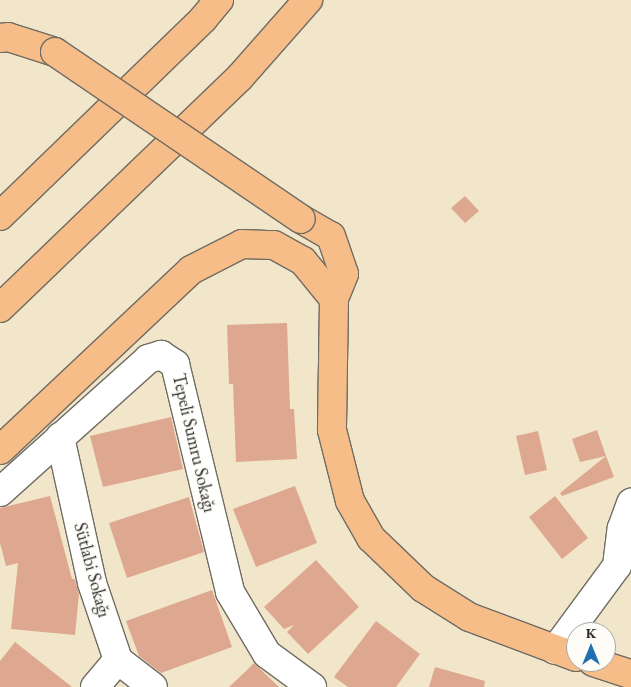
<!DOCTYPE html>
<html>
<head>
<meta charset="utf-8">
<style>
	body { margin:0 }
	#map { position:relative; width:631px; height:687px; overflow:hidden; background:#f1e5ca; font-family:"EB Garamond",serif }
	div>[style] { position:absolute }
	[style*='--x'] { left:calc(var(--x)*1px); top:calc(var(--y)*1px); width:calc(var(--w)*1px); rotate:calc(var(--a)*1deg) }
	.building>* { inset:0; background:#dda88f }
	.roads { filter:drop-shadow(1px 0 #706c63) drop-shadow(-1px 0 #706c63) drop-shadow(0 1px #706c63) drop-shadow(0 -1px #706c63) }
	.minor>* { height:28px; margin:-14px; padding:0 14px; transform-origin:14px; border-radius:14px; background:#fff }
	.major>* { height:28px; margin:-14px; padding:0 14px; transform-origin:14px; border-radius:14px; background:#f7bd88 }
	.highway>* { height:28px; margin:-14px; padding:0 14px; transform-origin:14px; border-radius:14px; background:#f7bd88 }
	.bridges { filter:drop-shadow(1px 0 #706c63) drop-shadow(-1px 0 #706c63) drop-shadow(0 1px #706c63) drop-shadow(0 -1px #706c63) }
	.highway-bridge>* { height:28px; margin:-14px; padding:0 14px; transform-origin:14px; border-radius:14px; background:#f7bd88 }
	span { translate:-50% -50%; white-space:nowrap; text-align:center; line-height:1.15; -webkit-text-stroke:4px #fdfcf7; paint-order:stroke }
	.street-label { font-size:18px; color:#2b2b2b }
	.north { position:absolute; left:566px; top:622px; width:50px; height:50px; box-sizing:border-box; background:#fdfcf7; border:1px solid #a9a8a5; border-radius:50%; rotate:0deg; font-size:14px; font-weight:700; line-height:20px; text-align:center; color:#2b2b2b }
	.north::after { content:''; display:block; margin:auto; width:18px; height:22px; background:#1f6fb2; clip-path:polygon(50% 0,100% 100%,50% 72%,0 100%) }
</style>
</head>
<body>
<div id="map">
	<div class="building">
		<i style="clip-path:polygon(465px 196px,479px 211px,465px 223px,451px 208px)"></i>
		<i style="clip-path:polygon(287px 323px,290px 409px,294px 409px,297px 459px,236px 462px,233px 384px,229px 384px,227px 325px)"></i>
		<i style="clip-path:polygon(171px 417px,183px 469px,103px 487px,90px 436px)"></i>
		<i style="clip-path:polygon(597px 430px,606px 456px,580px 462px,572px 439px)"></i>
		<i style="clip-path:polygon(538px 431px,547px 470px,525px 475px,516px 436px)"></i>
		<i style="clip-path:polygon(606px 456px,614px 477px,562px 496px,560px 493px)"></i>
		<i style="clip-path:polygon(295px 486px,317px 543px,256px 567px,233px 509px)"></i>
		<i style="clip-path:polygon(50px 496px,72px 579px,75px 579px,79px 594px,75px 635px,11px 629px,18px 563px,6px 566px,0 543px,0 508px)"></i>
		<i style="clip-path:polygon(555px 496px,588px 538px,562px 559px,529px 517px)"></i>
		<i style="clip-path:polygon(189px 497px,204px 552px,127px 578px,109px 523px)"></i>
		<i style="clip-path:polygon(316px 560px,359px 607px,308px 654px,287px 632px,294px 625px,284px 629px,264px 607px)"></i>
		<i style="clip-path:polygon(212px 590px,232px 647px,161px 673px,139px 656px,126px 621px)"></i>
		<i style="clip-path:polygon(376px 621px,420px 654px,396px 687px,348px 687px,334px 677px)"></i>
		<i style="clip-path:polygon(15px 642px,72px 687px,0 687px,0 661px)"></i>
		<i style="clip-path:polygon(254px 663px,279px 687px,229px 687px,246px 671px)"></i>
		<i style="clip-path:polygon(435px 667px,485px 681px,484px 687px,429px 687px)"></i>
	</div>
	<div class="roads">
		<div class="minor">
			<i style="--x:60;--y:437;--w:149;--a:77.6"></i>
			<i style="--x:92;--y:583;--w:81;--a:71.3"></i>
			<i style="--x:118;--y:660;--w:44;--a:37.6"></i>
			<i style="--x:0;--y:492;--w:199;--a:-41.9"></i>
			<i style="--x:148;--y:359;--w:14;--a:-17"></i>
			<i style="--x:161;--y:355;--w:17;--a:33"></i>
			<i style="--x:175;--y:364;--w:235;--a:76.4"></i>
			<i style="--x:230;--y:592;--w:72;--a:59.2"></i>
			<i style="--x:267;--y:654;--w:56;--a:36.3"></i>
			<i style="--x:555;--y:650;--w:104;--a:-53.6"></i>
			<i style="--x:617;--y:566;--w:38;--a:-83"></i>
			<i style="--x:622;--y:528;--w:27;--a:-70"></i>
			<i style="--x:95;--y:687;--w:35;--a:-50"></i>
		</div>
		<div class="major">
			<i style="--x:334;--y:299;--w:131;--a:90.9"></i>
			<i style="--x:332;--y:430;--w:73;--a:75.8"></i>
			<i style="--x:350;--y:501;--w:43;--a:60.4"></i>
			<i style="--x:371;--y:538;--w:72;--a:43.9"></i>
			<i style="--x:423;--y:588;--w:54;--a:32.2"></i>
			<i style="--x:469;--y:617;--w:114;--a:20.5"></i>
			<i style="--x:593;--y:662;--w:40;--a:18"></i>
		</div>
		<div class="highway">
			<i style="--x:0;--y:38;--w:8;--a:-7"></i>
			<i style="--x:8;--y:37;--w:49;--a:17.7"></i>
			<i style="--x:0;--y:216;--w:283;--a:-44.1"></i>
			<i style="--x:203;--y:19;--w:25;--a:-50"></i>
			<i style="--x:301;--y:219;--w:34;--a:30"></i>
			<i style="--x:331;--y:236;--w:40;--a:71.1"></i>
			<i style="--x:344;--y:274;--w:27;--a:112"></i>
			<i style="--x:0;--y:308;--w:333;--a:-43.9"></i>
			<i style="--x:240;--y:77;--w:103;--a:-48.6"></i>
			<i style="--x:0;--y:450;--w:262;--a:-43.3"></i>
			<i style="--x:191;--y:270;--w:57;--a:-27"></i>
			<i style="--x:242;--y:244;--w:32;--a:2"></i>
			<i style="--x:274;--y:245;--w:33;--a:29"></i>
			<i style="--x:303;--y:261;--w:49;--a:50.8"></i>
		</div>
	</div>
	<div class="bridges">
		<div class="highway-bridge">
			<i style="--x:55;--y:52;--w:297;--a:34.2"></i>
		</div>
	</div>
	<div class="street-label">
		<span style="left:194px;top:443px;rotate:77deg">Tepeli Sumru Sokağı</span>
		<span style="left:92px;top:570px;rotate:75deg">Sütlabi Sokağı</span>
	</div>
	<div class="north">K</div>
</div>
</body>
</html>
